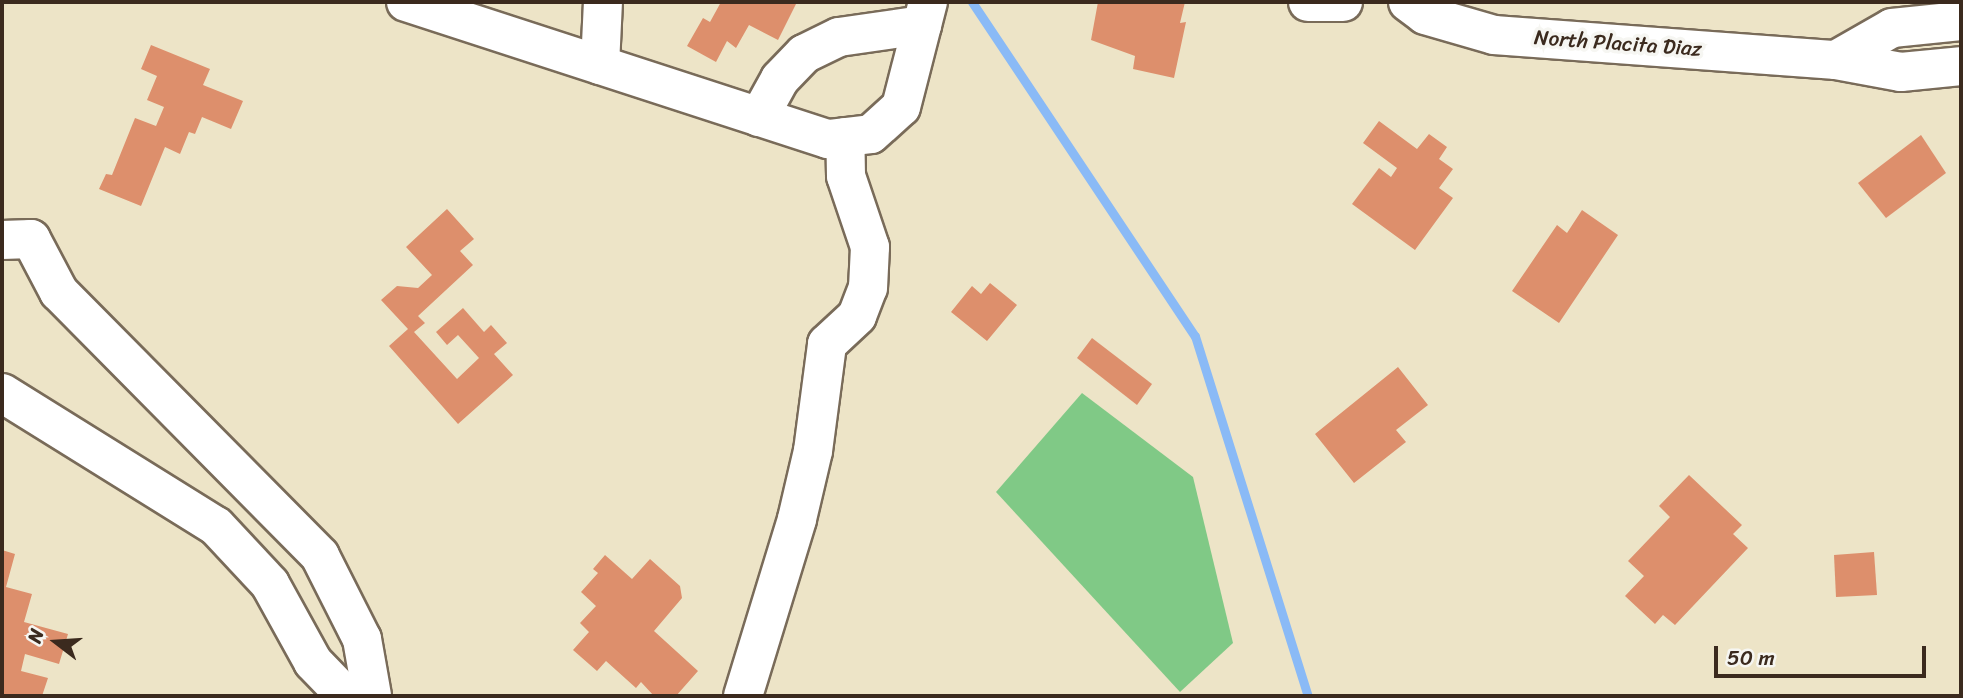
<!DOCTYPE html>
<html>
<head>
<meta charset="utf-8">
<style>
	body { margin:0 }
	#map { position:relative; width:1963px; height:698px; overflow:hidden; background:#ede4c7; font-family:Sriracha,sans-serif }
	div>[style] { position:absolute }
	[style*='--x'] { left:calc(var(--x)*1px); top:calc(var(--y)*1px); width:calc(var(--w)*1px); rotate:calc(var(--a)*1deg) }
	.green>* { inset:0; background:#80c986 }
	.stream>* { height:9px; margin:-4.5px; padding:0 4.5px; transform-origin:4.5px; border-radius:4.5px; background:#8abaf6 }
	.building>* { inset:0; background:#dd8f6c }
	.roads { filter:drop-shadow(2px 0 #796b59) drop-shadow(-2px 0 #796b59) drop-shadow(0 2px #796b59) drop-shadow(0 -2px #796b59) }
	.minor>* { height:38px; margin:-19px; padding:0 19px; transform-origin:19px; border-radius:19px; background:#fff }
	span { translate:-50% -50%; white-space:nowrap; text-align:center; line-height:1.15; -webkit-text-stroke:7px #f6f6f2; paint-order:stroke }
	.street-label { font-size:21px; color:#3b2a1e }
	.frame { position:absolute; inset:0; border:4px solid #3b2a1e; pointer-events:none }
	.north { position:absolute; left:21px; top:607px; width:70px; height:70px; -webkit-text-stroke:5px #f6f6f2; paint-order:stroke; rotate:287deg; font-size:19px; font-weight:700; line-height:28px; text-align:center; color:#3b2a1e }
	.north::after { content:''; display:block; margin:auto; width:24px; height:32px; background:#3b2a1e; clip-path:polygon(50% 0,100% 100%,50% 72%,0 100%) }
	.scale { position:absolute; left:1714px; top:646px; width:212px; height:32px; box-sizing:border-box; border:4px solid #3b2a1e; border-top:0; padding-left:9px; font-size:21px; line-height:24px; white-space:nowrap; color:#3b2a1e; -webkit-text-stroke:5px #f6f6f2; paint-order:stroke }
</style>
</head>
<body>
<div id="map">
	<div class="green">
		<i style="clip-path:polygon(1082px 393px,1193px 477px,1233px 643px,1180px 692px,996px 492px)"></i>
	</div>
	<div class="stream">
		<i style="--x:972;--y:2;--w:402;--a:56.3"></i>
		<i style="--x:1195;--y:336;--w:377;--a:72.6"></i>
	</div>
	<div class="building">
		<i style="clip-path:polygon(721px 2px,797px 2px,778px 40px,749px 25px,736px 48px,727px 41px,716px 62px,687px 46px,703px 18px,710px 22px)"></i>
		<i style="clip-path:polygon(1098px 2px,1185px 2px,1180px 23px,1186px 22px,1174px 78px,1133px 69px,1135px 56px,1091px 40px)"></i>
		<i style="clip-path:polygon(151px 45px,210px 69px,203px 85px,243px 101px,231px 129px,202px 117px,195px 134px,189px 132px,180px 154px,165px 147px,141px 206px,99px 189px,106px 174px,112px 175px,135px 118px,156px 126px,164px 107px,147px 100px,157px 76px,141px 69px)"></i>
		<i style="clip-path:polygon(1379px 121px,1417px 149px,1429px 134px,1447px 147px,1439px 159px,1453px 169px,1439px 188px,1453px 198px,1415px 250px,1352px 204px,1379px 168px,1391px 177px,1397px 168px,1363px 143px)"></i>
		<i style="clip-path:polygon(1921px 135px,1946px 173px,1886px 218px,1858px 183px)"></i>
		<i style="clip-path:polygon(447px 209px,474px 239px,460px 251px,473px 265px,418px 316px,425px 323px,414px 332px,457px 379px,479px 358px,458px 335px,447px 345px,436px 332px,463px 308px,484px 332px,491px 325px,507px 343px,494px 354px,513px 375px,458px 424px,389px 346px,408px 329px,381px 300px,397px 286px,418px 288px,432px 275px,406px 247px)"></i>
		<i style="clip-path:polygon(1582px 210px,1618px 235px,1559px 323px,1512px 291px,1557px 225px,1567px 233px)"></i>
		<i style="clip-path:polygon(990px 283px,1017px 305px,987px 341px,951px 312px,972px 286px,981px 294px)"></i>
		<i style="clip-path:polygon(1092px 338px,1152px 384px,1137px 405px,1077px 358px)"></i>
		<i style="clip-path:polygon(1398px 367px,1428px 405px,1396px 430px,1406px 442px,1354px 483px,1315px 434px)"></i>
		<i style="clip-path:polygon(1689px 475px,1742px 525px,1733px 534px,1748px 548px,1675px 625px,1663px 615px,1655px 624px,1625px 596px,1644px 576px,1628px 561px,1670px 517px,1659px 506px)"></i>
		<i style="clip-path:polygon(2px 550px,15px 554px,6px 587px,32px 594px,24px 622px,68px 634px,59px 664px,25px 654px,21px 671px,48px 678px,42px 696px,2px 696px)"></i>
		<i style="clip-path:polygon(1874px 552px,1877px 595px,1836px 597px,1834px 555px)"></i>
		<i style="clip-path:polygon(605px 555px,632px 579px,650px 559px,680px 586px,682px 598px,654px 631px,698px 671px,676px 696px,654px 696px,641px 682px,636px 688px,606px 661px,597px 671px,573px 650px,589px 632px,580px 623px,596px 606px,581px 592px,598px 573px,593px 569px)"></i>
	</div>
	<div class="roads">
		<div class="minor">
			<i style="--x:406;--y:2;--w:444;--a:18"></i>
			<i style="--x:828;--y:139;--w:43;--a:-6.6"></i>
			<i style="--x:871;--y:134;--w:40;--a:-42"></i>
			<i style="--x:901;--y:107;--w:108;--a:-75.6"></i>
			<i style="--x:1308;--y:2;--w:35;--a:0"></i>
			<i style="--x:1408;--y:2;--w:21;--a:37"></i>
			<i style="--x:1425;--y:15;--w:72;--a:16.2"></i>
			<i style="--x:1494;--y:35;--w:343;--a:4.2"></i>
			<i style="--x:1836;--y:60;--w:66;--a:10.5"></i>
			<i style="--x:1901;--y:72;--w:60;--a:-5.7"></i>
			<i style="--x:1836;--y:60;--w:64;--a:-29.7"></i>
			<i style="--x:1892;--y:28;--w:69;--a:-5.8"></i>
			<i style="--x:600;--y:65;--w:63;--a:-87.3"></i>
			<i style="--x:759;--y:117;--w:43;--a:-61.1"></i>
			<i style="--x:780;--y:79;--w:35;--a:-46"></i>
			<i style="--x:804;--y:54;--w:39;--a:-26"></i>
			<i style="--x:839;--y:37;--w:84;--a:-8.2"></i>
			<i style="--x:2;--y:240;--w:29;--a:-2"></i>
			<i style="--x:31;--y:239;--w:60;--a:62.2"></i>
			<i style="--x:59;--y:292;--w:371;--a:45.3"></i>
			<i style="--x:320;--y:556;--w:93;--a:63.2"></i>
			<i style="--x:362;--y:639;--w:58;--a:80"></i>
			<i style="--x:2;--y:393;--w:252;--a:31.9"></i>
			<i style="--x:216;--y:526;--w:79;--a:47"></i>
			<i style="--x:270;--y:584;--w:89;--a:61.1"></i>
			<i style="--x:313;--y:662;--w:47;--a:45.9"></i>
			<i style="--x:743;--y:696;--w:185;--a:-73"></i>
			<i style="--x:797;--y:519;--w:70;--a:-76.8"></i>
			<i style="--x:813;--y:451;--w:108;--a:-82.5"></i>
			<i style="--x:827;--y:344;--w:41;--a:-43"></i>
			<i style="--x:857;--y:316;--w:30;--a:-69"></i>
			<i style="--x:868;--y:288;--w:41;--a:-87.2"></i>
			<i style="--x:870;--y:247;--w:75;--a:-108.7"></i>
			<i style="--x:846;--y:176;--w:39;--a:-91"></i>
		</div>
	</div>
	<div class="street-label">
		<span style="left:1618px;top:43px;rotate:4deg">North Placita Diaz</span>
	</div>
	<div class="frame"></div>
	<div class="north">N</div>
	<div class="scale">50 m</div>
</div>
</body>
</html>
